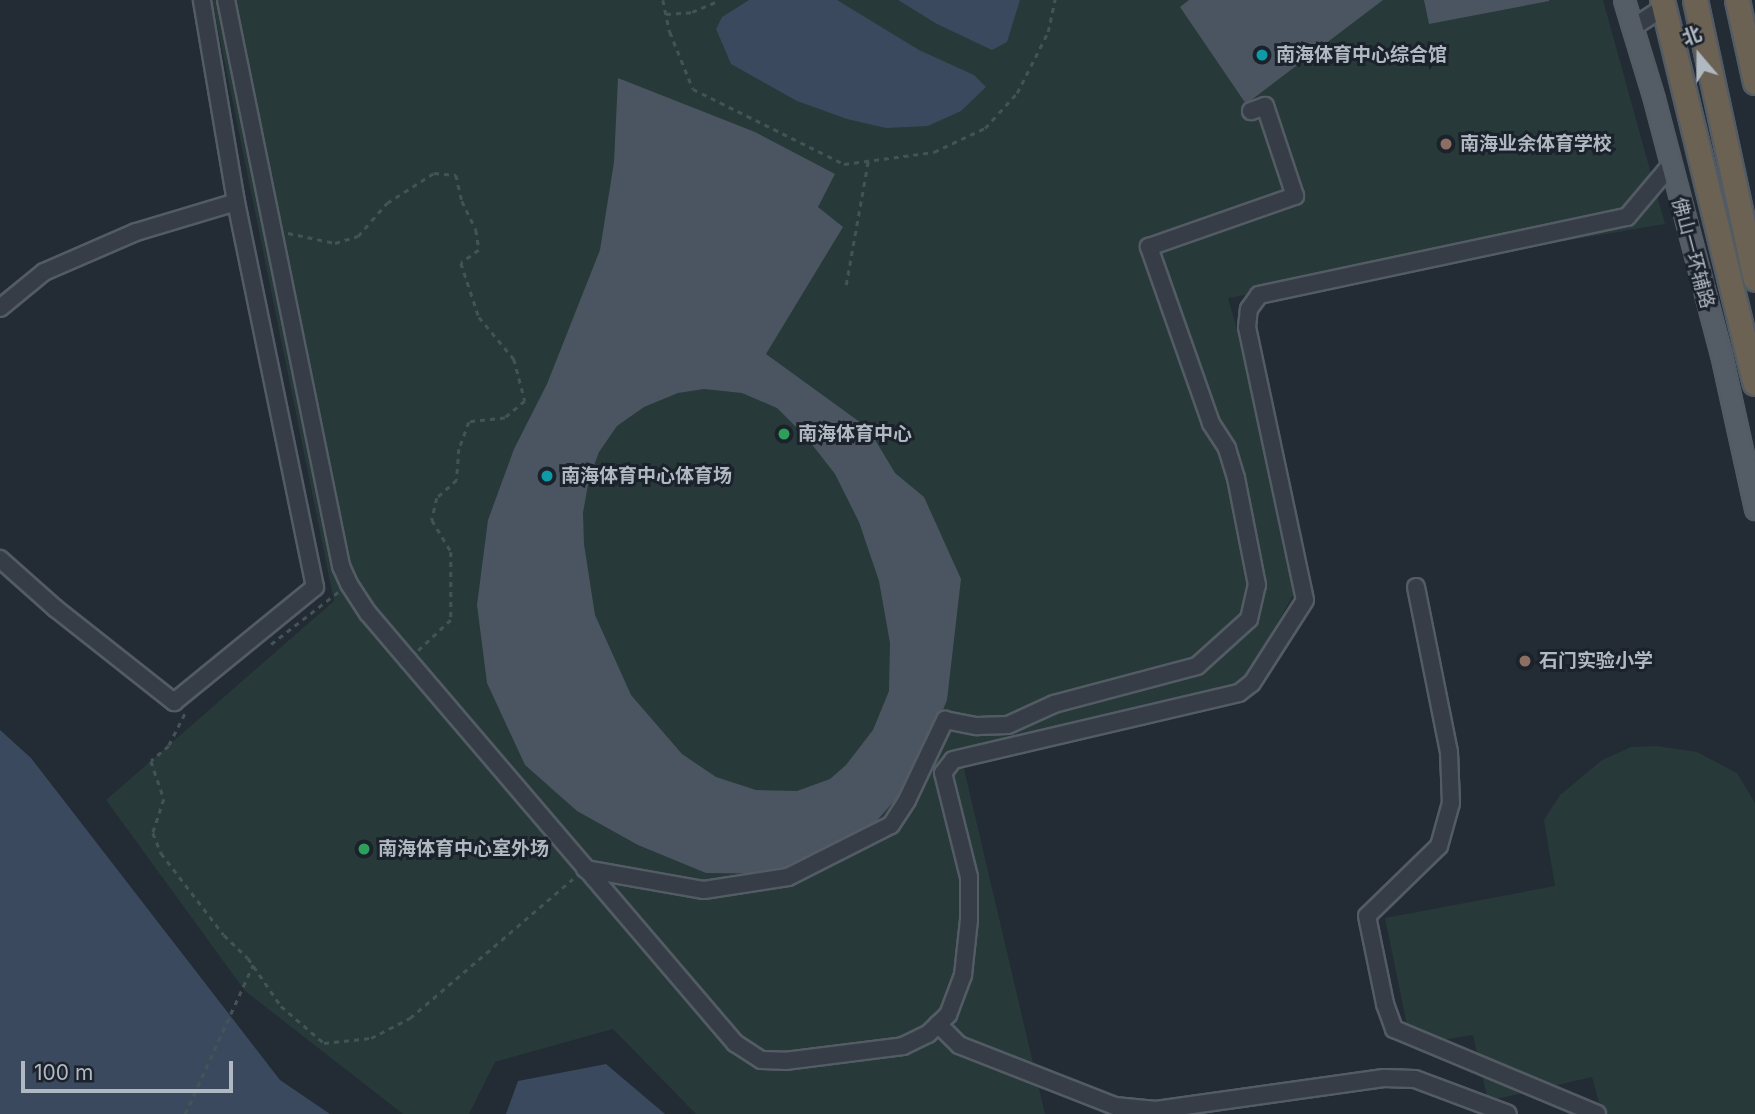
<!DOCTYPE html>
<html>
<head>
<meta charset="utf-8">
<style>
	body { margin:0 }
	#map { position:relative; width:1755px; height:1114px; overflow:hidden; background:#232b35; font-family:Inter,"Noto Sans SC",sans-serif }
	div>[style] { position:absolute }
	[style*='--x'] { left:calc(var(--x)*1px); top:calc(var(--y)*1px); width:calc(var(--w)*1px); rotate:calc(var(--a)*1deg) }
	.green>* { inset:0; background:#273938 }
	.water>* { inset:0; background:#3a495d }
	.building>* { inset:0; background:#4b5561 }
	.path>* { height:2.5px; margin-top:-1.25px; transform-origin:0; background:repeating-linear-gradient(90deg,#445456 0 5px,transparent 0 10px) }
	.roads { filter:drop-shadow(2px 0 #535b64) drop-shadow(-2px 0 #535b64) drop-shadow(0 2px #535b64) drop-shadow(0 -2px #535b64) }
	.minor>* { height:16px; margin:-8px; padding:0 8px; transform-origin:8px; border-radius:8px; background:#363d46 }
	.major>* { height:19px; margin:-9.5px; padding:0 9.5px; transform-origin:9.5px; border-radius:9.5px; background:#545c66 }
	.highway>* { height:23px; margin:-11.5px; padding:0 11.5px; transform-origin:11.5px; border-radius:11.5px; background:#6b6254 }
	.dots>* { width:19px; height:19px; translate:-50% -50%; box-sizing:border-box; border:4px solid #1b222b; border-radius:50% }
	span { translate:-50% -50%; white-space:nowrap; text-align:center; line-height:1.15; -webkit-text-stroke:6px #1b222b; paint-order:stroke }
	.poi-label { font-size:19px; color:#b0b8c2; font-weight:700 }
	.left { translate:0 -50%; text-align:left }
	.street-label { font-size:19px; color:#b0b8c2 }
	.north { position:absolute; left:1664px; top:21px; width:70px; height:70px; -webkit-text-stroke:5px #1b222b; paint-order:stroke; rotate:340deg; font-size:19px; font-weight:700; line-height:28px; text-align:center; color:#b0b8c2 }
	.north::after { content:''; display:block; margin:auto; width:24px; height:32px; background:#b0b8c2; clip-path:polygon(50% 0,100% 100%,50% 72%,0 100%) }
	.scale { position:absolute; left:21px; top:1061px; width:212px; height:32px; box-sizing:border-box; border:4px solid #b0b8c2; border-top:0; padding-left:9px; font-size:21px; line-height:24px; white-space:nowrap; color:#b0b8c2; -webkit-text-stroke:5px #1b222b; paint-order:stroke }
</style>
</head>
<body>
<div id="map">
	<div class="green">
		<i style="clip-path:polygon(212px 0,1603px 0,1665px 224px,1228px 298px,1307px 570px,1235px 700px,961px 756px,1045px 1114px,696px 1114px,613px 1029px,495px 1062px,469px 1114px,403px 1114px,245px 991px,106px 800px,334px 601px)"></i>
		<i style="clip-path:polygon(1657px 746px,1697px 752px,1737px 773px,1755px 803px,1755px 1114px,1602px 1114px,1592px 1077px,1488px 1101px,1473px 1035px,1411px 1045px,1385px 918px,1555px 886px,1544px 820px,1560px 795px,1602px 760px,1631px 747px)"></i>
	</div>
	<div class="water">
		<i style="clip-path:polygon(749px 0,837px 0,919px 50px,974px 75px,986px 87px,961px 111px,928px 126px,886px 128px,847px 119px,797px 101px,731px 64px,716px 29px,722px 17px)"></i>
		<i style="clip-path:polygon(898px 0,1020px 0,1007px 42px,992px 50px,937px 24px)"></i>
		<i style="clip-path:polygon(0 730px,31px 758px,280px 1080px,330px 1114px,0 1114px)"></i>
		<i style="clip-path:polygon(606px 1064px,665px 1114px,506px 1114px,518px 1081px)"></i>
	</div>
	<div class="building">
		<i style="clip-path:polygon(1189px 0,1383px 0,1246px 104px,1180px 7px)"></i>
		<i style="clip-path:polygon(1424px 0,1549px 0,1549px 1px,1429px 24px)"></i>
		<i style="clip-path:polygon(evenodd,618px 78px,755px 132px,835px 174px,818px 207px,843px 227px,766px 354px,868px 428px,895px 473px,924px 497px,961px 579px,947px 700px,916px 776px,867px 832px,779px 874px,706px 873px,638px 845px,577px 811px,525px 765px,487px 683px,477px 605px,488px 520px,514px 449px,547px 384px,600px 250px,614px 162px,618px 78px,704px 389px,742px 393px,777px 408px,807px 438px,835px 474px,859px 522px,879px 581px,890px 643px,889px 691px,873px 730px,846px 765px,830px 779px,797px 791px,756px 790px,716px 777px,682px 754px,631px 695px,595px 615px,584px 544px,583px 513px,589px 479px,599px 452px,617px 426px,644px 407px,678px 393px,704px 389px)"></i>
	</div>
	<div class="path">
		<i style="--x:663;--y:0;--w:33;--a:78"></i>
		<i style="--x:670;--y:32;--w:61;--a:68"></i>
		<i style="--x:693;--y:89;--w:169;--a:26.4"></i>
		<i style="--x:844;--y:164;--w:91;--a:-7.6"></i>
		<i style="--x:934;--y:152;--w:56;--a:-25.2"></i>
		<i style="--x:985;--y:128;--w:47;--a:-47.6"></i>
		<i style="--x:1017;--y:93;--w:68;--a:-63.1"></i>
		<i style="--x:1048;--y:32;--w:33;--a:-78"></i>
		<i style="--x:666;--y:14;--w:26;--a:-4"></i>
		<i style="--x:692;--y:12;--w:30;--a:-23"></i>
		<i style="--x:288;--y:233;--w:48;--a:12"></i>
		<i style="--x:335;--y:243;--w:24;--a:-17"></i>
		<i style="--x:358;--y:236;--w:44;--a:-48.7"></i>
		<i style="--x:387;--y:203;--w:56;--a:-32.6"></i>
		<i style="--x:434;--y:173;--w:22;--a:5"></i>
		<i style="--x:456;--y:175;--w:27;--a:77"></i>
		<i style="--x:462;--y:201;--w:32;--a:64"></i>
		<i style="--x:476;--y:230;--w:20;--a:81"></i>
		<i style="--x:479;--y:250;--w:22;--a:144"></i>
		<i style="--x:461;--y:263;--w:57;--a:71.6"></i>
		<i style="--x:479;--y:317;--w:55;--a:50.2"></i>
		<i style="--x:514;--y:359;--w:43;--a:75.3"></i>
		<i style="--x:525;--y:401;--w:26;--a:140"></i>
		<i style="--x:505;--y:418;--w:36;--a:174"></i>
		<i style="--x:469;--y:422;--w:29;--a:110"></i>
		<i style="--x:459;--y:449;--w:31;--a:94"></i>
		<i style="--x:457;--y:480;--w:27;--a:138"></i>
		<i style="--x:437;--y:498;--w:23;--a:103"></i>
		<i style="--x:432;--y:520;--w:37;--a:59"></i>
		<i style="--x:451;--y:552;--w:68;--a:90"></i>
		<i style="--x:451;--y:620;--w:45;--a:136.8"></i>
		<i style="--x:846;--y:285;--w:126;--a:-79.9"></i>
		<i style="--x:271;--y:644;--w:85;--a:-37.8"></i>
		<i style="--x:185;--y:714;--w:36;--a:117"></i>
		<i style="--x:169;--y:746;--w:23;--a:140"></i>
		<i style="--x:151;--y:761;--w:40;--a:71.1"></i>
		<i style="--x:164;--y:799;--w:36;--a:108"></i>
		<i style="--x:153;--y:833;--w:22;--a:68"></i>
		<i style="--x:161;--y:853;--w:103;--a:52.5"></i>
		<i style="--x:224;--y:935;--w:33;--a:44"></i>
		<i style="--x:248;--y:958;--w:58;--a:55.5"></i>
		<i style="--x:281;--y:1006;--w:57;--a:40.7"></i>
		<i style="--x:324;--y:1043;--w:47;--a:-6.1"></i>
		<i style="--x:371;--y:1038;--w:44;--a:-27.1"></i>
		<i style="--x:410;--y:1018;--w:214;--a:-40.5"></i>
		<i style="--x:185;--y:1114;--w:164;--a:-65.5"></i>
	</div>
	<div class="roads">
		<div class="minor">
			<i style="--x:226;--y:0;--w:578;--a:78.51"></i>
			<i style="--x:341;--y:566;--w:20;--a:66"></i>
			<i style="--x:349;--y:584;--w:35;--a:57"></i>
			<i style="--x:368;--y:613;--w:62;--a:49.6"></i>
			<i style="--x:408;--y:660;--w:504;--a:49.51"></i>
			<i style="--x:735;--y:1043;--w:31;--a:33"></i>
			<i style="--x:761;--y:1060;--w:24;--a:2"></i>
			<i style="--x:785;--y:1061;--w:119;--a:-7.2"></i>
			<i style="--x:903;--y:1046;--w:28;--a:-26"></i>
			<i style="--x:928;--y:1034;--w:28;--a:-44"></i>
			<i style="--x:948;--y:1015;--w:43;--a:-69.4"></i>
			<i style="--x:963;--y:975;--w:55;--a:-83.8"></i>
			<i style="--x:969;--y:920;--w:43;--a:-90"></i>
			<i style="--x:969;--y:877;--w:107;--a:-104"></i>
			<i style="--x:943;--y:773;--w:16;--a:-52"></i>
			<i style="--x:953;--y:760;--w:294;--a:-13.2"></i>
			<i style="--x:1239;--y:693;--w:16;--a:-38"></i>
			<i style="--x:1252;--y:683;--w:98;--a:-57.4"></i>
			<i style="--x:1305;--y:600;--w:279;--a:-102"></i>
			<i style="--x:1247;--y:327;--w:18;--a:-84"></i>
			<i style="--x:1249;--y:309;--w:17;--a:-54"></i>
			<i style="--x:1259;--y:295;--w:376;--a:-12"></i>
			<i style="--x:1627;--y:217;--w:67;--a:-49.9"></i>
			<i style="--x:1632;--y:28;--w:38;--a:-33"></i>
			<i style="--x:0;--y:308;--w:57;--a:-39.3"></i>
			<i style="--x:44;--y:272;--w:100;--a:-23.5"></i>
			<i style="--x:136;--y:232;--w:104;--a:-16.7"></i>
			<i style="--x:0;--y:559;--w:74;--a:41.7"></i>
			<i style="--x:55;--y:608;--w:152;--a:38.3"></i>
			<i style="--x:174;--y:702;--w:182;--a:-39.2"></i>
			<i style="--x:315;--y:587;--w:393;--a:-101.6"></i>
			<i style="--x:236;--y:202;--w:205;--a:-99.6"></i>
			<i style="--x:1416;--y:587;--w:168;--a:78.7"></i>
			<i style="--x:1449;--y:752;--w:51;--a:87.8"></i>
			<i style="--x:1451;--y:803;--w:45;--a:105.6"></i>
			<i style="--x:1439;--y:846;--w:100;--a:135.8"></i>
			<i style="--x:1367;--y:916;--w:90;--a:78.4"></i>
			<i style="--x:1385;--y:1004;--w:27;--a:70"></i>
			<i style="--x:1394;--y:1029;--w:220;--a:22.7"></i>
			<i style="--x:585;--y:869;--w:121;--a:10"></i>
			<i style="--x:704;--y:890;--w:85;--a:-8.8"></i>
			<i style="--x:788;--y:877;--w:115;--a:-26.8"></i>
			<i style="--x:891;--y:825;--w:30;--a:-57"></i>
			<i style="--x:907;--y:800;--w:89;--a:-64.6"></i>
			<i style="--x:945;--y:720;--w:33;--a:11"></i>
			<i style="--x:977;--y:726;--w:31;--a:-2"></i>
			<i style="--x:1008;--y:725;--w:51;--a:-24.5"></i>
			<i style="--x:1054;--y:704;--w:148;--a:-14.9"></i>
			<i style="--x:1197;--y:666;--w:70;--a:-42.1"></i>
			<i style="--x:1249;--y:619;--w:35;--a:-77"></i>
			<i style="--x:1257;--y:585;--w:109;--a:-101.1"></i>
			<i style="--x:1236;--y:478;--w:31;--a:-107"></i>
			<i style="--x:1227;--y:448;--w:30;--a:-123"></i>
			<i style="--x:1211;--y:423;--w:187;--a:-109.4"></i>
			<i style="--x:1149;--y:247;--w:155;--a:-19.3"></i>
			<i style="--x:1295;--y:196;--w:95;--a:-108.4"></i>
			<i style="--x:1265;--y:106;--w:15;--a:160"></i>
			<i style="--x:938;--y:1024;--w:30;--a:45"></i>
			<i style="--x:959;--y:1045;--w:168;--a:21.4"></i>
			<i style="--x:1115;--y:1106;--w:41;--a:5.6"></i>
			<i style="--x:1156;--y:1110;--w:230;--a:-8"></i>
			<i style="--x:1384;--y:1078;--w:31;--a:2"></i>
			<i style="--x:1415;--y:1079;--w:99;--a:20.6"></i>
		</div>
		<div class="major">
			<i style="--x:1624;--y:0;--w:103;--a:73.1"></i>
			<i style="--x:1654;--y:99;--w:264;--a:75.3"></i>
			<i style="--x:1721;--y:354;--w:159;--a:77.6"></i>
		</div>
		<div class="highway">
			<i style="--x:1662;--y:0;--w:394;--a:76.4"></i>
			<i style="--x:1695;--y:0;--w:285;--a:77.9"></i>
			<i style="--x:1737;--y:0;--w:84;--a:77.6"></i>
		</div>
	</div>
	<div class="dots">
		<i style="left:1262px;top:55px;background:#0f9aa8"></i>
		<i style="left:1446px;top:144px;background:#8d6e63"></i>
		<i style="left:784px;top:434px;background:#2e9e5b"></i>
		<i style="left:547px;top:476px;background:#0f9aa8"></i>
		<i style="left:1525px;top:661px;background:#8d6e63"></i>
		<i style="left:364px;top:849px;background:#2e9e5b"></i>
	</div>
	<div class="poi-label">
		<span class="left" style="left:1276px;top:55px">南海体育中心综合馆</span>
		<span class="left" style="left:1460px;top:144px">南海业余体育学校</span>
		<span class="left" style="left:798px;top:434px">南海体育中心</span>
		<span class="left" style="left:561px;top:476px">南海体育中心体育场</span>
		<span class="left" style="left:1539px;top:661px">石门实验小学</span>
		<span class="left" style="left:378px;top:849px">南海体育中心室外场</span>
	</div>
	<div class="street-label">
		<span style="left:1693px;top:253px;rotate:75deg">佛山一环辅路</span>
	</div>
	<div class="north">北</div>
	<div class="scale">100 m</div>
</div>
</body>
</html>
